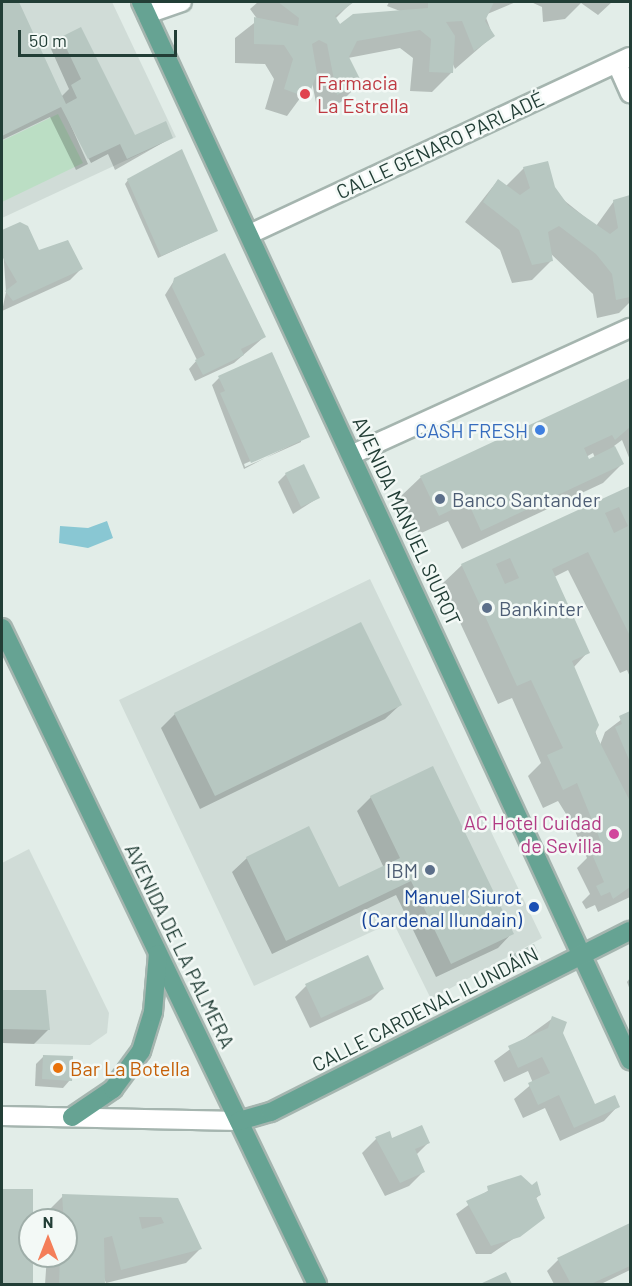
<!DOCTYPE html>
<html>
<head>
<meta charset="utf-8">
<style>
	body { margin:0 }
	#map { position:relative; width:632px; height:1286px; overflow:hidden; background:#e2ede8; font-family:Barlow,sans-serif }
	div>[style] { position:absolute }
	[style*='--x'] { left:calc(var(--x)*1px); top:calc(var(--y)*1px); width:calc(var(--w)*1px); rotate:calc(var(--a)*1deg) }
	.built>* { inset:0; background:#d0dcd7 }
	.green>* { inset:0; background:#bbdec4 }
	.water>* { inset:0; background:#89c7d3 }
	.shadow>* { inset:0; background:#0003 }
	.building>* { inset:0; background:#b7c7c1 }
	.roads { filter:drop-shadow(2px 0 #a5b5af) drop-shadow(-2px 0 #a5b5af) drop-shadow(0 2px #a5b5af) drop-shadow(0 -2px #a5b5af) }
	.minor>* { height:18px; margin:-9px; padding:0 9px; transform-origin:9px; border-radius:9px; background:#fff }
	.major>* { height:18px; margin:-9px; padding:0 9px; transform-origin:9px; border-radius:9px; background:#66a393 }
	.dots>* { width:16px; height:16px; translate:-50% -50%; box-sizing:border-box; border:3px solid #f3f9f6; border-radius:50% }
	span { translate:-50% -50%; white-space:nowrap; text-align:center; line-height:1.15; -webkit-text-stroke:5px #f3f9f6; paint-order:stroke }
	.health-label { font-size:20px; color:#be3a42 }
	.left { translate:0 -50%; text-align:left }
	.street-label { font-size:20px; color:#223e36 }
	.shop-label { font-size:20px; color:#366cbe }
	.right { translate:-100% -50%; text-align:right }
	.service-label { font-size:20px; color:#4e5e75 }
	.hotel-label { font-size:20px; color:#b23c85 }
	.transit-label { font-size:20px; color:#164399 }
	.food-label { font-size:20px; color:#c56008 }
	.frame { position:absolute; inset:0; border:3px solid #223e36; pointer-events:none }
	.north { position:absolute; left:18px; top:1208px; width:60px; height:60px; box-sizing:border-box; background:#f3f9f6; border:2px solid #9faea9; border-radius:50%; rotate:0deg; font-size:16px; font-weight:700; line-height:24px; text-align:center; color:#223e36 }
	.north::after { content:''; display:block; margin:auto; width:21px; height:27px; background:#f47e59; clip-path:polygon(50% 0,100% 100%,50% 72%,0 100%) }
	.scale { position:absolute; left:18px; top:30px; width:159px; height:27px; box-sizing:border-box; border:3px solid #223e36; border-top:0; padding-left:8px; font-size:18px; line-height:21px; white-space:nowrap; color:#223e36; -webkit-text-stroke:4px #f3f9f6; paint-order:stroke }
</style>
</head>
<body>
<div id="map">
	<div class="built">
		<i style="clip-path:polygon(2px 2px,112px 2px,176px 137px,2px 218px)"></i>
		<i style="clip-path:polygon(370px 579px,542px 938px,431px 999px,393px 922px,254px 986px,119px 700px)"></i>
		<i style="clip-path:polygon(29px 849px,109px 1013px,107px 1033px,90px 1045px,2px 1043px,2px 863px)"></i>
	</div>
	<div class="green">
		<i style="clip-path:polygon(58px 114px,83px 163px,2px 202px,2px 141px)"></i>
	</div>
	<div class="water">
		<i style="clip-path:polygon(107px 521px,113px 538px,88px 548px,59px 543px,60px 526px,88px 528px)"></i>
	</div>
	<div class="shadow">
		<i style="clip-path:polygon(2px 2px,17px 2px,61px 97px,69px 89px,51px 49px,62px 38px,134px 137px,171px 138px,115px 170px,108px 154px,91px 163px,64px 110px,88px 164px,76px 170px,50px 117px,2px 140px)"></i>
		<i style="clip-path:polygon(258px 2px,352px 2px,335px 19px,340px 26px,400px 11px,387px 6px,389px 2px,516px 2px,485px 15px,493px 36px,455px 69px,452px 62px,452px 72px,432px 92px,410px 91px,413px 58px,400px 48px,348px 58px,360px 83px,341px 102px,318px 113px,312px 82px,287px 116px,265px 109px,274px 79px,265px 64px,235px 63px,235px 38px,258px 20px,250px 9px)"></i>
		<i style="clip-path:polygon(531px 2px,612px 2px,598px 15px,581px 3px,565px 19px,543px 22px,542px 7px)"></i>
		<i style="clip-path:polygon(524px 168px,596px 226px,614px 201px,630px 197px,630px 302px,619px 313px,597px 318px,593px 294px,550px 253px,551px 261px,532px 280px,512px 283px,500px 250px,465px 222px,498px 180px,506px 186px)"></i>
		<i style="clip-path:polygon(128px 180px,216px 231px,158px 258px,125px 184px)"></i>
		<i style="clip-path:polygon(20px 224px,38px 252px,81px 269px,70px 280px,2px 311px,6px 292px,2px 232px)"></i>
		<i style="clip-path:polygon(175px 279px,264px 337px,234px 363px,195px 381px,189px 369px,197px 360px,165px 295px)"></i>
		<i style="clip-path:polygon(evenodd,219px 378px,308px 436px,244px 469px,212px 385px,219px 378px,301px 439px,301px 442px,245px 467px,244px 464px,301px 439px)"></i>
		<i style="clip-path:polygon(evenodd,630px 379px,630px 460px,622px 440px,614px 446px,622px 464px,603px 483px,462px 549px,448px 521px,419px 534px,401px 496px,421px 477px,630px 379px,593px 453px,595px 458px,588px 461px,586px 457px,593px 453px)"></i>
		<i style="clip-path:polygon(286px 474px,318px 498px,293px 514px,278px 482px)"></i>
		<i style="clip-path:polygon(630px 488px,630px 677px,627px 670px,620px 673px,568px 570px,554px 577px,588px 652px,573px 668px,600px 745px,605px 732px,630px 713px,630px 897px,598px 912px,595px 905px,586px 909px,582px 902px,590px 894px,577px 868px,587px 858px,571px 822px,558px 801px,543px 808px,528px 776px,541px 763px,512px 698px,498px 704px,442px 584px,462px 565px)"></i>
		<i style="clip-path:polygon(400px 705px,385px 719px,200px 809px,161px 728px,175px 714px)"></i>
		<i style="clip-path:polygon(371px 797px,512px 933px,498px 948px,436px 977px,396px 895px,272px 954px,232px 872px,247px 858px,338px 889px,384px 868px,357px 811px)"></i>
		<i style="clip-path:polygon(536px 952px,514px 965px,511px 959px,514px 955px)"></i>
		<i style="clip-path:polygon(630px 978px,630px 990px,627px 982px)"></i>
		<i style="clip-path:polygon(306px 986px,382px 989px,371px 1000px,310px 1028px,295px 997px)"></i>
		<i style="clip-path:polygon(2px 992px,45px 992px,49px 1029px,34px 1044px,2px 1043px)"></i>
		<i style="clip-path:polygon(553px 1018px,595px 1106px,618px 1106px,604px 1121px,560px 1141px,545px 1108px,523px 1118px,514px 1099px,533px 1083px,528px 1071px,504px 1082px,494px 1061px)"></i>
		<i style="clip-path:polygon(44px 1056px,70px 1080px,63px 1088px,35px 1086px,36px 1064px)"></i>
		<i style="clip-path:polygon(376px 1139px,428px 1143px,416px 1155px,423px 1172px,409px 1186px,385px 1196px,362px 1153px)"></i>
		<i style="clip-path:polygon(500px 1182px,540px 1195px,535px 1199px,544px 1218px,491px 1254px,476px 1254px,456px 1214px)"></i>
		<i style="clip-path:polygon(2px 1190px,32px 1191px,30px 1284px,2px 1284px)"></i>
		<i style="clip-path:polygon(63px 1196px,177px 1199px,200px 1249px,186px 1263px,106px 1283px,103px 1276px,103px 1284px,45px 1284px,47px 1256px,66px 1256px,66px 1220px,48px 1220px,48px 1211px)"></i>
		<i style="clip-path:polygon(630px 1225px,630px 1270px,601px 1284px,554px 1284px,547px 1271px,558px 1260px)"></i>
	</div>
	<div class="building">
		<i style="clip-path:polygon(2px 2px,19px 2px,66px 104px,77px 98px,71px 85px,81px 79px,61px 37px,81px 27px,135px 135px,166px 121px,173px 138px,127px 159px,120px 144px,88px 159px,61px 107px,2px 136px)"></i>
		<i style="clip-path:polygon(278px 2px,354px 2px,335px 16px,340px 24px,353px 14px,428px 8px,428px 2px,494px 2px,485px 21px,495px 36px,474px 51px,462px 21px,446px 22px,455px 36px,453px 73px,429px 72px,431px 39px,420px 30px,357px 41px,349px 57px,362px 83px,337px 95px,327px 44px,319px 40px,312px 44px,317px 73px,308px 98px,284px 89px,293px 59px,284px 45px,254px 44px,254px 17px,298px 26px,299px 18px)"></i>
		<i style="clip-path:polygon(182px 149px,218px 231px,161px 256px,127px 179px)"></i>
		<i style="clip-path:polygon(548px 161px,555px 187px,568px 205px,610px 234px,618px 228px,613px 200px,630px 195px,630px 297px,616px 300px,612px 274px,596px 254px,559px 226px,548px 232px,553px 261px,532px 265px,519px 230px,483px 202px,498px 179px,520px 195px,530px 188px,523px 167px)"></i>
		<i style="clip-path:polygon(20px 222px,28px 226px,39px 250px,68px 240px,83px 269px,13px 301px,5px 291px,17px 282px,2px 256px,2px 230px)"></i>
		<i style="clip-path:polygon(225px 253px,266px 337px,241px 349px,244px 355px,203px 375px,195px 360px,205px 355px,172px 287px,174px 278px)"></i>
		<i style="clip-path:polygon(272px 352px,310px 437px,251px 463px,220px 393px,225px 391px,218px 376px)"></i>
		<i style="clip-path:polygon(630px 378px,630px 427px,615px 440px,612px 435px,584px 448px,589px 459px,615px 446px,624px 464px,481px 531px,468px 502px,439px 516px,420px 476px)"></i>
		<i style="clip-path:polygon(304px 464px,320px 498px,301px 507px,285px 473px)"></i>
		<i style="clip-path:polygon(evenodd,630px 486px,630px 636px,588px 552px,552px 569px,590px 653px,572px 661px,599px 725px,595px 733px,630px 801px,630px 887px,613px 899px,610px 892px,601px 896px,596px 886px,604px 882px,591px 852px,603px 847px,577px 783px,563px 790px,547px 755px,563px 748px,531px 680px,517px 686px,461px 564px,630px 486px,619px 507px,628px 526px,614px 533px,605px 513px,619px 507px,630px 486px,510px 558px,519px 578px,505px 584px,496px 564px,510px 558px)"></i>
		<i style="clip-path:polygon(361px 622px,402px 705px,215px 796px,174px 713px)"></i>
		<i style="clip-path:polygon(630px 711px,630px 762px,615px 727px,622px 724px,619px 716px)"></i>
		<i style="clip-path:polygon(433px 766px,514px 934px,451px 964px,411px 881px,286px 941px,246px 857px,309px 826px,339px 887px,400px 858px,370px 796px)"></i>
		<i style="clip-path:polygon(534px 944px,538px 953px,518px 963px,513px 954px)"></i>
		<i style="clip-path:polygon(368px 955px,384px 989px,321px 1018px,305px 984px)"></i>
		<i style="clip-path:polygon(2px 990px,46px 990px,50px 1030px,2px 1029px)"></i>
		<i style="clip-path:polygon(552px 1016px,567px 1022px,563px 1033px,595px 1104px,615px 1095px,620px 1107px,574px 1128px,559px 1095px,538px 1105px,528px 1083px,550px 1073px,542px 1057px,518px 1068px,508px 1046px,548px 1028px)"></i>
		<i style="clip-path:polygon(43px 1055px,73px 1056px,72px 1081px,42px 1079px)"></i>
		<i style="clip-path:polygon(422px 1125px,430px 1143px,415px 1149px,425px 1172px,400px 1183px,375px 1137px,390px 1131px,392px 1138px)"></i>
		<i style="clip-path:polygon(521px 1175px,532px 1185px,537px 1181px,541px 1195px,536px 1197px,545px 1218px,520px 1237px,491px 1246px,466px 1201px,488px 1191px,487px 1186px)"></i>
		<i style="clip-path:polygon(2px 1189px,33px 1189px,33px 1284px,2px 1284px)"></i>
		<i style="clip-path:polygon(evenodd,62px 1194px,178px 1198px,202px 1249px,121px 1270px,112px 1236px,104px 1238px,105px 1284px,59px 1284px,60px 1256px,66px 1256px,62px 1194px,139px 1217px,161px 1217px,164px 1223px,142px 1229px,139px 1217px)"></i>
		<i style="clip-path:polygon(630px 1223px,630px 1266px,591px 1284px,571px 1284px,557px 1258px)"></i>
		<i style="clip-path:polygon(506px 1272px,512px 1284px,480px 1284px)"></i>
	</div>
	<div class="roads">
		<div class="minor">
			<i style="--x:147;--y:14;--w:37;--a:-19"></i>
			<i style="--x:617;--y:64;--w:32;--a:66"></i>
			<i style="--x:250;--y:234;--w:419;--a:-25"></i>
			<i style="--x:351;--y:455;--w:307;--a:-24.5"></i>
			<i style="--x:2;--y:1116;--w:237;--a:1.2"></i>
		</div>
		<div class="major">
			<i style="--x:141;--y:2;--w:1166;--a:65.19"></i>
			<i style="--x:2;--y:628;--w:728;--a:64.35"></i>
			<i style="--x:72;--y:1117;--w:50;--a:-34.3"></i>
			<i style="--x:113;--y:1089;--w:47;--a:-53.6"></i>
			<i style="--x:141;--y:1051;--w:41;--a:-72.9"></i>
			<i style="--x:153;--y:1012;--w:58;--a:-85.1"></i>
			<i style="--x:239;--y:1121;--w:33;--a:-16"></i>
			<i style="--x:271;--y:1112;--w:402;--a:-26.8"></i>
		</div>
	</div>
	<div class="dots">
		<i style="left:305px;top:94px;background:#e0444e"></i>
		<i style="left:540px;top:430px;background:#3f7fe0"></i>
		<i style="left:440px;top:499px;background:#5c6f8a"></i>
		<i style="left:487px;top:608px;background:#5c6f8a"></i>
		<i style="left:614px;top:834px;background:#d1479c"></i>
		<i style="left:430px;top:870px;background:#5c6f8a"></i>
		<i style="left:534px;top:907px;background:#1a4fb4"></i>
		<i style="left:58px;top:1068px;background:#e8710a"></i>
	</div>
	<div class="health-label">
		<span class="left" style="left:317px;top:94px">Farmacia<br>La Estrella</span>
	</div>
	<div class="street-label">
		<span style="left:440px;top:145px;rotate:-25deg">CALLE GENARO PARLADÉ</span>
		<span style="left:407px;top:521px;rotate:65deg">AVENIDA MANUEL SIUROT</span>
		<span style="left:180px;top:946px;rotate:64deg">AVENIDA DE LA PALMERA</span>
		<span style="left:425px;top:1009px;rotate:-27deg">CALLE CARDENAL ILUNDÁIN</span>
	</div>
	<div class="shop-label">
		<span class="right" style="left:528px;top:430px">CASH FRESH</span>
	</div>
	<div class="service-label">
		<span class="left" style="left:452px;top:499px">Banco Santander</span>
		<span class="left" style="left:499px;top:608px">Bankinter</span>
		<span class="right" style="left:418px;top:870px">IBM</span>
	</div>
	<div class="hotel-label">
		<span class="right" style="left:602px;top:834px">AC Hotel Cuidad<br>de Sevilla</span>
	</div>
	<div class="transit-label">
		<span class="right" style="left:522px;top:908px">Manuel Siurot<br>(Cardenal Ilundain)</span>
	</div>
	<div class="food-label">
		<span class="left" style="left:70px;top:1068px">Bar La Botella</span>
	</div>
	<div class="frame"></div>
	<div class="north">N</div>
	<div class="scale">50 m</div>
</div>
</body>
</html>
